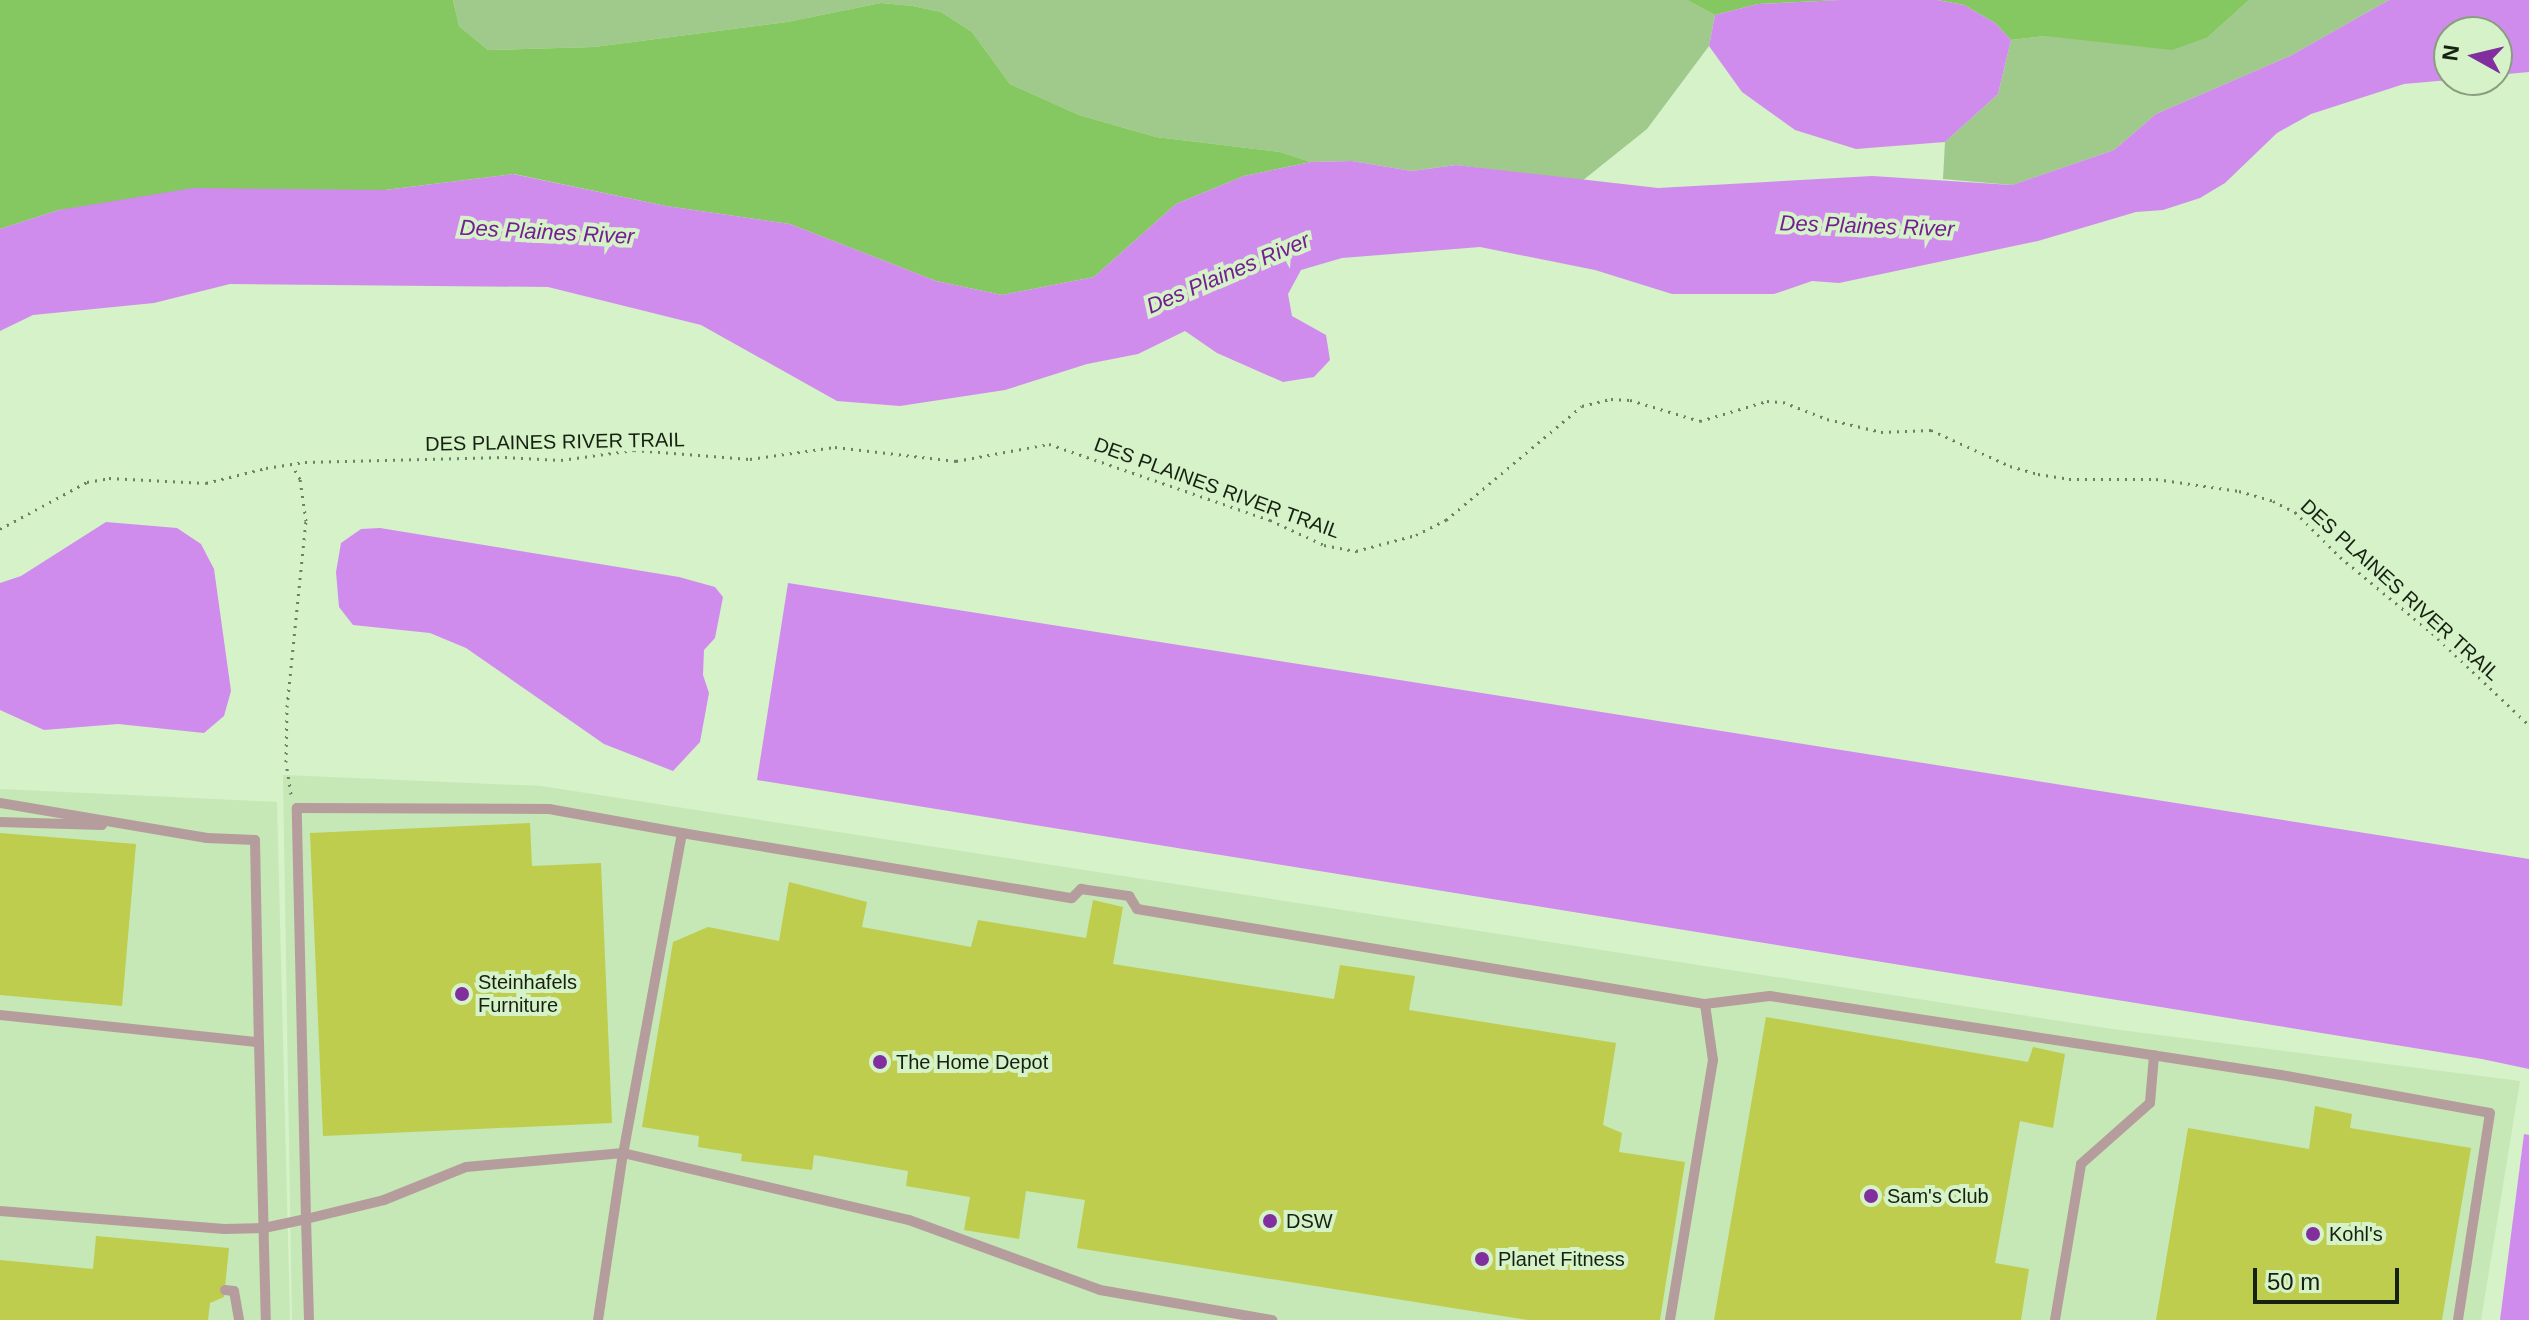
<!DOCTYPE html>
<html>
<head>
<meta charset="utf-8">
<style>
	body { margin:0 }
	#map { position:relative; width:2529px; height:1320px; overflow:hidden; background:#d5f2c8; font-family:Helvetica,sans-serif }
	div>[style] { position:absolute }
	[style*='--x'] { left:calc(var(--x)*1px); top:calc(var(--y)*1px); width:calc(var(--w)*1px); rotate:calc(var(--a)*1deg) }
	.built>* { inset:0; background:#c6e7b6 }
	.green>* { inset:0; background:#a0c98c }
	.forest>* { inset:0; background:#85c760 }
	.water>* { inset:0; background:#d08ced }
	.building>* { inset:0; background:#becd4d }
	.path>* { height:3px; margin-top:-1.5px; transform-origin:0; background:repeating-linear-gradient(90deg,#6d8065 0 2px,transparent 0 8px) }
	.service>* { height:10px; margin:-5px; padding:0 5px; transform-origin:5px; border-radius:5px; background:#b59d9d }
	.dots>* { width:22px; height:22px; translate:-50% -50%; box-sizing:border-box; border:4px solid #d5f2c8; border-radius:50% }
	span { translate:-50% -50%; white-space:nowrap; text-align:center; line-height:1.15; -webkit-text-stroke:8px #d5f2c8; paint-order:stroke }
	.street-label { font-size:20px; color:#172112 }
	.poi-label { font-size:20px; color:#172112 }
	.left { translate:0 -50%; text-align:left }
	.water-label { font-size:22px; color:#731e91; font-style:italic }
	.north { position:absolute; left:2433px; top:16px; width:80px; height:80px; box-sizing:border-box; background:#d5f2c8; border:2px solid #899e7f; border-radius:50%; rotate:278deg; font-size:22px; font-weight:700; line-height:32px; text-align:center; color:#172112 }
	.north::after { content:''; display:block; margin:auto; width:28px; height:36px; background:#812f9e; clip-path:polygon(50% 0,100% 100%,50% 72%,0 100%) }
	.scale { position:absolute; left:2253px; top:1268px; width:146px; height:36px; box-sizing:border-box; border:4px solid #172112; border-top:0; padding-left:10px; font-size:24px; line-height:28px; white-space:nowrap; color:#172112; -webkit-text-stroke:6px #d5f2c8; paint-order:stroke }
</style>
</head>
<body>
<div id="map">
	<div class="built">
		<i style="clip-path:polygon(283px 775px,541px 786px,2112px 1029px,2520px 1081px,2481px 1320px,292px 1320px)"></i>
		<i style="clip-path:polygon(0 789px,277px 802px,290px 1320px,0 1320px)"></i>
	</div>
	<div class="green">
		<i style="clip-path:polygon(453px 0,1687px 0,1715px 15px,1709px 46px,1647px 129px,1582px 181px,1456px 165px,1412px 171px,1352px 161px,1311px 162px,1280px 152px,1156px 137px,1079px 115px,1010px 84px,972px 32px,941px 12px,913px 6px,881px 3px,787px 22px,594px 47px,488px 50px,459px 26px)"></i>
		<i style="clip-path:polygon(2249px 0,2389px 0,2290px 56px,2156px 114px,2114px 150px,2012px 185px,1943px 179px,1945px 142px,1998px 94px,2011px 40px,2045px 36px,2208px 37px)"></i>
	</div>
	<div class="forest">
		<i style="clip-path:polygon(0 0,453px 0,459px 26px,488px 50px,594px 47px,787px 22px,881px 3px,913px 6px,941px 12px,972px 32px,1010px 84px,1079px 115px,1156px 137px,1280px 152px,1311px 162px,1244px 176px,1176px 204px,1094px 277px,1002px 295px,936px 281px,790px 224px,666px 206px,514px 174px,385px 190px,59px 210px,0 229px)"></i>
		<i style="clip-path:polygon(1687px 0,1840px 0,1758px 4px,1715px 15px)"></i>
		<i style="clip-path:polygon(1937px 0,2249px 0,2208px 37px,2172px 50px,2045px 36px,2011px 40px,1995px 23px,1964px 5px)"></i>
	</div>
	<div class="water">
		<i style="clip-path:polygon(1840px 0,1937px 0,1964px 5px,1995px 23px,2011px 40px,1998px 94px,1945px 142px,1856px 149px,1795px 130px,1742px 92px,1709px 46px,1715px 15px,1758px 4px)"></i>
		<i style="clip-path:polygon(2389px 0,2529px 0,2529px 72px,2497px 75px,2497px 32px,2449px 32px,2449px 80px,2404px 84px,2311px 114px,2277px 133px,2225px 183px,2200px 198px,2163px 210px,2136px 212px,2038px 241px,1839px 283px,1812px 281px,1774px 294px,1672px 294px,1595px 270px,1480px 247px,1342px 258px,1301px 270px,1288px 294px,1292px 316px,1326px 335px,1330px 360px,1314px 377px,1283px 382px,1217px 353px,1185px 331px,1138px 354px,1087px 364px,1005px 390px,900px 406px,837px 401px,701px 325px,548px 287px,230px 284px,154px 303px,33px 315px,0 331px,0 229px,59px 210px,193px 188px,385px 190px,513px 174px,666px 206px,790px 224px,936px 281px,1002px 295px,1094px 277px,1176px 204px,1244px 176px,1311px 162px,1352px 161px,1412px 171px,1456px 165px,1658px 188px,1872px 176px,2012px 185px,2114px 150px,2156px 114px,2290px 56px)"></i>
		<i style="clip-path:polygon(106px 522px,177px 528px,201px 544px,214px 569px,231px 691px,224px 716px,204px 733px,118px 724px,44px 730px,0 710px,0 583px,21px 576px)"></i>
		<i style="clip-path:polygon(380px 528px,679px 577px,715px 587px,723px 597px,715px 638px,704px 650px,703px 675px,709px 693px,700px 742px,673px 771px,604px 744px,466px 648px,430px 633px,353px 625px,339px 607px,336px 572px,341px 543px,361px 529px)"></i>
		<i style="clip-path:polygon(788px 583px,2529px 859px,2529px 1069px,2482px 1059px,757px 780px)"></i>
		<i style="clip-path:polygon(2524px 1134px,2529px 1135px,2529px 1320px,2500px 1320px)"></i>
	</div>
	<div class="building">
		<i style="clip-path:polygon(530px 823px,532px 866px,601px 863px,612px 1123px,323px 1136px,310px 833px)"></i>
		<i style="clip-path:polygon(0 833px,136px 844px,122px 1006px,0 995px)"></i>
		<i style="clip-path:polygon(789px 882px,867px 902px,862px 927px,971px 947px,978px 920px,1086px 938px,1093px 900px,1123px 907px,1113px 964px,1334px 999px,1340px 965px,1415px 976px,1409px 1010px,1616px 1043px,1603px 1125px,1622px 1133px,1619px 1152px,1685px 1162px,1660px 1320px,1528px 1320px,1077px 1248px,1085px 1200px,1026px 1191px,1019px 1239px,964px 1230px,970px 1197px,906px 1186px,908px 1171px,814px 1155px,812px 1170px,741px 1161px,742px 1154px,698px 1147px,699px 1136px,642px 1127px,673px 942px,708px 927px,779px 941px)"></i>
		<i style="clip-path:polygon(1766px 1017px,2028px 1062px,2033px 1047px,2065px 1054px,2053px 1128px,2020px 1121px,1995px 1263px,2029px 1269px,2021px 1320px,1714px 1320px)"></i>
		<i style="clip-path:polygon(2315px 1106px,2352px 1114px,2350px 1128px,2471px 1148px,2442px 1320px,2156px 1320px,2188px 1128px,2309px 1149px)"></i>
		<i style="clip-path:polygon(96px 1236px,229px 1248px,224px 1297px,210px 1303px,208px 1320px,0 1320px,0 1260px,93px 1269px)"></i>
	</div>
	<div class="path">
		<i style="--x:0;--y:529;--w:99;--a:-28.4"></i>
		<i style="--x:87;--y:482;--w:22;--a:-10"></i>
		<i style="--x:109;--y:478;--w:97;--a:3"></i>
		<i style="--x:206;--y:483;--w:62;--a:-14"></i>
		<i style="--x:266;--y:468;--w:39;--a:-9"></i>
		<i style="--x:305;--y:462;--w:200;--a:-1.4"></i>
		<i style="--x:505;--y:457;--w:56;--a:3.1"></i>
		<i style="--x:561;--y:460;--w:74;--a:-7.8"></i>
		<i style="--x:634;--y:450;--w:116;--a:4.4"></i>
		<i style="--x:750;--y:459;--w:86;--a:-8"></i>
		<i style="--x:835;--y:447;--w:122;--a:6.6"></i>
		<i style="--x:956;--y:461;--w:95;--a:-10.4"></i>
		<i style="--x:1049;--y:444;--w:234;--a:19"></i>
		<i style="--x:1270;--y:520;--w:60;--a:24.8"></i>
		<i style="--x:1324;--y:545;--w:33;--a:11"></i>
		<i style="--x:1356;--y:551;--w:62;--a:-14.9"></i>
		<i style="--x:1416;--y:535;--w:34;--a:-27"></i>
		<i style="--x:1446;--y:520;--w:177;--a:-40"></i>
		<i style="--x:1582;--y:406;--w:30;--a:-14"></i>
		<i style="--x:1611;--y:399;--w:19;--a:3"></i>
		<i style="--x:1630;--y:400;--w:73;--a:16.7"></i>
		<i style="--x:1700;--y:421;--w:70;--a:-16.6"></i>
		<i style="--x:1767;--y:401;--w:16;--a:4"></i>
		<i style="--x:1783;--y:402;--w:47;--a:21.1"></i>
		<i style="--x:1827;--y:419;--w:56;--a:13.5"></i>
		<i style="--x:1881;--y:432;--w:50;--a:-2.3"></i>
		<i style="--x:1931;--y:430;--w:87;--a:24.5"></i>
		<i style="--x:2010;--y:466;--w:29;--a:16"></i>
		<i style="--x:2038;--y:474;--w:31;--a:9"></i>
		<i style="--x:2069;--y:479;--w:87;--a:0"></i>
		<i style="--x:2156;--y:479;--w:84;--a:8.2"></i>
		<i style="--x:2239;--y:491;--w:35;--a:16"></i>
		<i style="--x:2273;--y:501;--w:25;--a:27"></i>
		<i style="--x:2295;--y:512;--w:64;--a:45"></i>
		<i style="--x:2340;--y:557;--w:119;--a:39.6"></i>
		<i style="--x:2432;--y:633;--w:134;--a:43.5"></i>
		<i style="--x:291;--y:794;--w:32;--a:-99"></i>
		<i style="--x:286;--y:762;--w:55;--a:-89"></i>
		<i style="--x:287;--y:707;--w:187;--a:-84.2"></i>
		<i style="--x:306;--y:521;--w:42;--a:-98.1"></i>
		<i style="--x:300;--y:479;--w:16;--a:-120"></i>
	</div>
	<div class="service">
		<i style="--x:0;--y:803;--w:210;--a:9.6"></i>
		<i style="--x:207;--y:838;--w:48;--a:2.4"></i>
		<i style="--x:255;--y:840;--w:202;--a:88.9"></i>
		<i style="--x:0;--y:822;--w:102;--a:1.7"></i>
		<i style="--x:682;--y:833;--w:395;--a:9.5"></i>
		<i style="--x:1072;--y:898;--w:13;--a:-45"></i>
		<i style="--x:1081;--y:889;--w:49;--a:8.3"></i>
		<i style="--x:1129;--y:896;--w:15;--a:58"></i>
		<i style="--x:1137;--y:909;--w:576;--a:9.5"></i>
		<i style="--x:1705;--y:1004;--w:57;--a:81.9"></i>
		<i style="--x:1713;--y:1060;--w:264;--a:99.4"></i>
		<i style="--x:1705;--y:1004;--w:65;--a:-7"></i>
		<i style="--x:1770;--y:996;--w:517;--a:8.79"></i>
		<i style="--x:2281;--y:1075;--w:212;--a:10.3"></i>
		<i style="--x:2490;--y:1113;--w:209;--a:98.8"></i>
		<i style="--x:0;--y:1015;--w:260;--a:6"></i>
		<i style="--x:259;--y:1042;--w:278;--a:88.6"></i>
		<i style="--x:0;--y:1211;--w:225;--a:4.6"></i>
		<i style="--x:224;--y:1229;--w:40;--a:-1.4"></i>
		<i style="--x:264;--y:1228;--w:43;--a:-12.1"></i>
		<i style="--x:306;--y:1219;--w:411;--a:-91.3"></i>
		<i style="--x:297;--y:808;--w:252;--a:0.2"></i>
		<i style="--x:549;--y:809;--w:135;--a:10.2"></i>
		<i style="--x:682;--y:833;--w:325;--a:100.4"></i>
		<i style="--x:623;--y:1153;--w:169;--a:98.5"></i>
		<i style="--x:225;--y:1290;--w:9;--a:6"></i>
		<i style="--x:234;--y:1291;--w:29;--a:80"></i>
		<i style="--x:309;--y:1320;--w:101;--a:-91.7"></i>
		<i style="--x:306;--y:1219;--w:80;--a:-13.7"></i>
		<i style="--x:384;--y:1200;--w:88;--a:-21.9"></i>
		<i style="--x:466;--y:1167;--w:158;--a:-5.1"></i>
		<i style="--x:623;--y:1153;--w:294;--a:13.2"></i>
		<i style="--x:909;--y:1220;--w:203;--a:20.1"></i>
		<i style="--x:1100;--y:1290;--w:175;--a:9.9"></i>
		<i style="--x:2055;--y:1320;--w:158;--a:-80.5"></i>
		<i style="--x:2081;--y:1164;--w:92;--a:-41.5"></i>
		<i style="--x:2150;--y:1103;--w:48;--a:-85.2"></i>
	</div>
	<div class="dots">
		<i style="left:462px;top:994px;background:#812f9e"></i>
		<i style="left:880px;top:1062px;background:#812f9e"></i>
		<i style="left:1871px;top:1196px;background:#812f9e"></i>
		<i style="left:1270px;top:1221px;background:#812f9e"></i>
		<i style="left:2313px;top:1234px;background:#812f9e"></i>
		<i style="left:1482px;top:1259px;background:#812f9e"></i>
	</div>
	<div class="street-label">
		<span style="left:555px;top:442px;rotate:-1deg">DES PLAINES RIVER TRAIL</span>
		<span style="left:1217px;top:488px;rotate:20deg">DES PLAINES RIVER TRAIL</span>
		<span style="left:2400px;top:590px;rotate:42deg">DES PLAINES RIVER TRAIL</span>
	</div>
	<div class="poi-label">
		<span class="left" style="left:478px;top:994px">Steinhafels<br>Furniture</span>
		<span class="left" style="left:896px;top:1062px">The Home Depot</span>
		<span class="left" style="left:1887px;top:1196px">Sam's Club</span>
		<span class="left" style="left:1286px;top:1221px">DSW</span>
		<span class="left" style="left:2329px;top:1234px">Kohl's</span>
		<span class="left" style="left:1498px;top:1259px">Planet Fitness</span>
	</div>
	<div class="water-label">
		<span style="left:1867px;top:226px;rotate:2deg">Des Plaines River</span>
		<span style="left:547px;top:232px;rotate:3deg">Des Plaines River</span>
		<span style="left:1228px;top:273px;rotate:-23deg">Des Plaines River</span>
	</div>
	<div class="north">N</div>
	<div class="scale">50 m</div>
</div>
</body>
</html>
